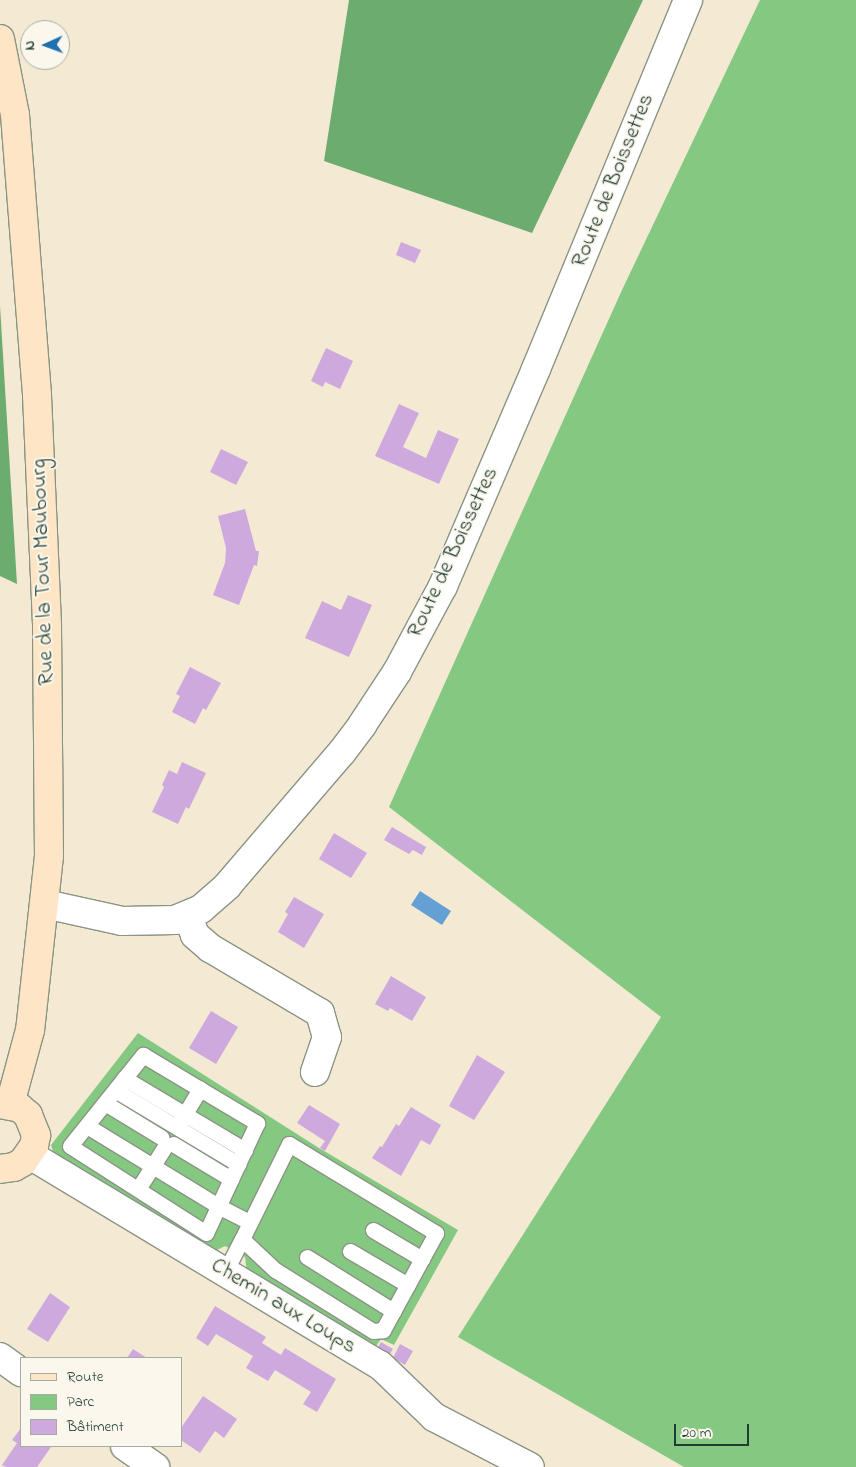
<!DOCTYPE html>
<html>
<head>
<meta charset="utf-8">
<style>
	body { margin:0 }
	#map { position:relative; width:856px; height:1467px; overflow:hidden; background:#f4ead4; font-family:"Indie Flower",sans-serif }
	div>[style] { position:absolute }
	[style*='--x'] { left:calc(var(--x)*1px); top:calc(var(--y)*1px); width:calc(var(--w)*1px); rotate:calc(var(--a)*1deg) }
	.green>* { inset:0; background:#85c881 }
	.forest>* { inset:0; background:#6cac6f }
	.water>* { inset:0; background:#65a0d5 }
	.building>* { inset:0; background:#cea9dd }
	.roads { filter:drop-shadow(1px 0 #8a9484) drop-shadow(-1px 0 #8a9484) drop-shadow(0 1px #8a9484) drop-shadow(0 -1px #8a9484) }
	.service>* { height:15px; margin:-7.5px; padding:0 7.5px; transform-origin:7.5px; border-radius:7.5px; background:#fff }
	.minor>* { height:28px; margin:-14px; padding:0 14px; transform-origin:14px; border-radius:14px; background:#fff }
	.tertiary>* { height:28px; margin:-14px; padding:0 14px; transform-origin:14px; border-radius:14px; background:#fff }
	.secondary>* { height:28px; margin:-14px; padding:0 14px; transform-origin:14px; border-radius:14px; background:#fde5c5 }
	span { translate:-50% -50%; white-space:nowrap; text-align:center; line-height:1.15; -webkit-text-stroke:4px #fbf7ec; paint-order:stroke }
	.street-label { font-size:22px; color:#1f3d34 }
	.legend { position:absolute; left:20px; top:1357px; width:162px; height:90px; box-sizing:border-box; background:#fbf7ec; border:1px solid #a3ada2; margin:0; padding:6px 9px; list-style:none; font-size:15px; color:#1f3d34 }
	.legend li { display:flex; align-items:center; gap:10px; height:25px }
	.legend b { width:25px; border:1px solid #a3ada2 }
	.north { position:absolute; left:20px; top:20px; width:50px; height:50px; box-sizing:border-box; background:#fbf7ec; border:1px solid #a3ada2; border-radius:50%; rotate:268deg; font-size:14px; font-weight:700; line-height:20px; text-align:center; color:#1f3d34 }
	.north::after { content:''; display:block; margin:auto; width:18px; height:22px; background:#1f6fb2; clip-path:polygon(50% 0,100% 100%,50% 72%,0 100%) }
	.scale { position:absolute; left:674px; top:1424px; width:75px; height:22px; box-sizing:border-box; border:2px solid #1f3d34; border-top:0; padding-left:6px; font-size:15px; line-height:18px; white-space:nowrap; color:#1f3d34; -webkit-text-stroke:4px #fbf7ec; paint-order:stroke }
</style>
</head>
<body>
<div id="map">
	<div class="green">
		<i style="clip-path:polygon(760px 0,856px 0,856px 1467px,684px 1467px,458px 1337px,661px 1017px,389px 807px,622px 290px)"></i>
		<i style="clip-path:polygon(138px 1033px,319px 1148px,458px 1230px,394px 1345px,381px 1339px,374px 1349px,247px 1272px,245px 1257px,225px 1246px,213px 1252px,54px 1154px,51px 1145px)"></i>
	</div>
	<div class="forest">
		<i style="clip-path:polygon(349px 0,643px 0,532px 233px,324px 161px)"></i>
		<i style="clip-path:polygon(0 306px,17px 584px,0 576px)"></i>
	</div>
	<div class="water">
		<i style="clip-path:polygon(420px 891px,451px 911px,442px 925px,411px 905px)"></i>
	</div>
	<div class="building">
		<i style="clip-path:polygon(401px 242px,421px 250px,415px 263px,396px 255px)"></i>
		<i style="clip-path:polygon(326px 348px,353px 361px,340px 389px,325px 382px,323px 387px,311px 381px)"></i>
		<i style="clip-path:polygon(399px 404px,419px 413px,403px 447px,426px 458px,438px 430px,459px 439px,439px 484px,375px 456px)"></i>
		<i style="clip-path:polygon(221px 449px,248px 462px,236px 485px,210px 472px)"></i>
		<i style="clip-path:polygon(245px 509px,256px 551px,259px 551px,257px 566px,254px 565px,239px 605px,213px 595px,225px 563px,226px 548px,218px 516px)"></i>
		<i style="clip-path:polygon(348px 595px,372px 605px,349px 657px,305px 638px,322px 601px,341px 610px)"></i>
		<i style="clip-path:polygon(190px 667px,221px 683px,206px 710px,203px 708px,195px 724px,172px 712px,180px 696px,176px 694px)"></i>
		<i style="clip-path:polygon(182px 762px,206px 773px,189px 809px,186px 807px,178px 824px,152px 812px,164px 787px,162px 785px,169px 770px,177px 774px)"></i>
		<i style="clip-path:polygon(392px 827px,426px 847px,422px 855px,413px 850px,409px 854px,384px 840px)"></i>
		<i style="clip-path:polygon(334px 833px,367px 853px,351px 878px,319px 859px)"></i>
		<i style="clip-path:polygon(294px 897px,324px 914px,304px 948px,278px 932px,288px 914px,285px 912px)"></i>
		<i style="clip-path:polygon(391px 976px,426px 997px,412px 1021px,390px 1008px,388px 1011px,375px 1004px)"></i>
		<i style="clip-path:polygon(211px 1011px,238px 1027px,216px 1064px,189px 1048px)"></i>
		<i style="clip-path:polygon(477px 1055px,505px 1072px,474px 1120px,449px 1106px)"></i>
		<i style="clip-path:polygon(309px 1105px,340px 1124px,325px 1151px,320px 1148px,325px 1141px,297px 1123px)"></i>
		<i style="clip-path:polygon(411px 1107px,441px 1125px,430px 1145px,421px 1140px,401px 1176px,372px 1158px,380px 1146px,382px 1147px,396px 1124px,399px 1126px)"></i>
		<i style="clip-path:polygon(50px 1293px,70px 1307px,48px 1342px,27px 1329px)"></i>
		<i style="clip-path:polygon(215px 1306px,266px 1337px,262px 1343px,281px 1355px,285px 1348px,336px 1379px,317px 1412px,303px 1404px,311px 1392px,275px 1370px,268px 1381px,246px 1368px,253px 1356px,216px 1334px,208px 1346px,196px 1338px)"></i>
		<i style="clip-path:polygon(381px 1342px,393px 1349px,387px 1359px,375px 1352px)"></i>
		<i style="clip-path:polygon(400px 1344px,413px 1351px,405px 1365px,393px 1358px)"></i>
		<i style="clip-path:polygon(133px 1349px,147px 1358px,127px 1358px)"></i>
		<i style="clip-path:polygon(203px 1396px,237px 1419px,224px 1438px,215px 1431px,200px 1453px,181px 1440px,181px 1428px)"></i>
		<i style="clip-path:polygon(21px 1428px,21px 1446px,51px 1447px,37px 1467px,6px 1467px,2px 1465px,17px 1443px,12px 1440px)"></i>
	</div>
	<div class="roads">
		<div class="service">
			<i style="--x:143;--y:1055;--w:133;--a:30.8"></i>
			<i style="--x:257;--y:1123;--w:121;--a:114.9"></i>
			<i style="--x:206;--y:1233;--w:161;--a:-147.4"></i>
			<i style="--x:70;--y:1146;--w:117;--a:-51.3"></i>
			<i style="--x:124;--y:1078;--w:141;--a:30.8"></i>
			<i style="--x:115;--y:1090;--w:144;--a:31"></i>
			<i style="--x:105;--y:1103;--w:66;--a:31.3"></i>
			<i style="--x:180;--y:1122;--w:39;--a:-59"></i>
			<i style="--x:87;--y:1126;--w:153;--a:31.4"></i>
			<i style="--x:218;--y:1206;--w:36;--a:27"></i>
			<i style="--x:173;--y:1144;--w:68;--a:31.1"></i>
			<i style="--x:138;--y:1189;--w:49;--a:-57.6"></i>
			<i style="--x:373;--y:1230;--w:57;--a:30.6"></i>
			<i style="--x:350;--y:1251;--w:67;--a:30.4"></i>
			<i style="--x:307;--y:1257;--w:102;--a:32.1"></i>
			<i style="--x:225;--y:1272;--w:37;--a:-63"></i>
			<i style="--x:242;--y:1239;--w:106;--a:-63.7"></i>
			<i style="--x:289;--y:1144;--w:172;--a:31.2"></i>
			<i style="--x:436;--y:1233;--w:111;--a:118.7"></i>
			<i style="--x:383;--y:1330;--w:10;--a:174"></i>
			<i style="--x:373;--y:1331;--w:115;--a:-148.1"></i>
			<i style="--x:275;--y:1270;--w:45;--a:-136.8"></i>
		</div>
		<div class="minor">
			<i style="--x:188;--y:916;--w:20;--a:70"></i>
			<i style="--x:195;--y:935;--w:20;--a:41"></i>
			<i style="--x:210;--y:948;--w:128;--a:30.6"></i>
			<i style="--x:320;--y:1013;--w:25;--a:74"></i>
			<i style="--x:327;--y:1037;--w:37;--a:109"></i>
			<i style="--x:30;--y:1155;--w:408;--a:31"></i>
			<i style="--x:380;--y:1365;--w:75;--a:43.9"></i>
			<i style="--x:434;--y:1417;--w:108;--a:27.5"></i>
			<i style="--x:0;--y:1357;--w:26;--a:36"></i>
			<i style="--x:125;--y:1446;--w:37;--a:35"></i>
		</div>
		<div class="tertiary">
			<i style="--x:45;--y:904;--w:79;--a:12.4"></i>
			<i style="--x:122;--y:921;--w:53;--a:-1.1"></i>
			<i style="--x:175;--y:920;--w:28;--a:-23"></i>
			<i style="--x:201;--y:909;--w:35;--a:-41"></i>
			<i style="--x:227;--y:886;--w:177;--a:-49.4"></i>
			<i style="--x:342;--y:752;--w:34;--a:-53"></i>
			<i style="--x:362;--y:725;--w:64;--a:-56.6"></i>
			<i style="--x:397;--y:672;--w:98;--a:-61.9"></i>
			<i style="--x:443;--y:586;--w:236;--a:-66.8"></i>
			<i style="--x:536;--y:369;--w:399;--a:-67.6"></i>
		</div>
		<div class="secondary">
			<i style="--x:0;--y:39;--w:77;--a:78.8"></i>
			<i style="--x:15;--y:115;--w:281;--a:85.5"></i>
			<i style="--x:37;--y:395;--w:232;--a:87.5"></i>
			<i style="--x:47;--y:627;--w:229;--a:89.5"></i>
			<i style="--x:49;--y:856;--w:175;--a:96.2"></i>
			<i style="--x:30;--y:1030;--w:77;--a:105.1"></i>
			<i style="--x:0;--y:1104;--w:20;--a:11"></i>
			<i style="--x:20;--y:1108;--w:11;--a:41"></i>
			<i style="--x:28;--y:1115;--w:22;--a:68"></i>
			<i style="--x:36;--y:1135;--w:11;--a:100"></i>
			<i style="--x:34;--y:1146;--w:19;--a:125"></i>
			<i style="--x:23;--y:1162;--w:10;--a:151"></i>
			<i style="--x:14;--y:1167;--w:14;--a:172"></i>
		</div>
	</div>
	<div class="street-label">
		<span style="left:614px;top:181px;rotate:-68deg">Route de Boissettes</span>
		<span style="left:454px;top:553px;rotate:-65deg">Route de Boissettes</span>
		<span style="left:44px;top:572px;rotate:-92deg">Rue de la Tour Maubourg</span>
		<span style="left:283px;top:1307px;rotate:31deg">Chemin aux Loups</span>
	</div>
	<ul class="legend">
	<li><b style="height:6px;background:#fde5c5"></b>Route</li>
	<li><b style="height:14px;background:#85c881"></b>Parc</li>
	<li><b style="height:14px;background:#cea9dd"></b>Bâtiment</li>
	</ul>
	<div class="north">N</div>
	<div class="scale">20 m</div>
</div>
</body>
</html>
